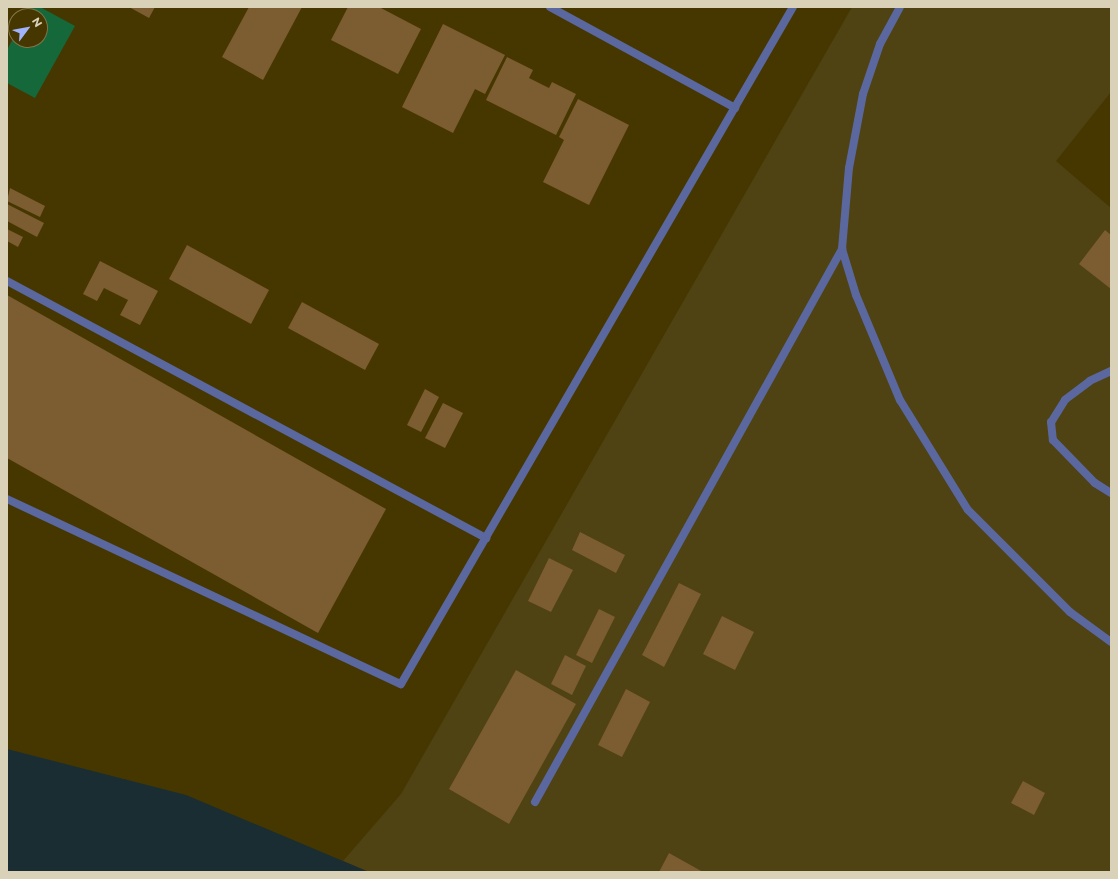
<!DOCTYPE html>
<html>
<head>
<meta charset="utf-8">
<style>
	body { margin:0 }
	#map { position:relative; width:1118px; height:879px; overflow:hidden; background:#463700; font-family:Montserrat,sans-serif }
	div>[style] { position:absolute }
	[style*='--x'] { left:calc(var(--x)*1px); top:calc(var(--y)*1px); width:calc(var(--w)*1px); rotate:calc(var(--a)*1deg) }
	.built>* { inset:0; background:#4f4213 }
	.green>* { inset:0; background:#14683a }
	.water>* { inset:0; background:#192d32 }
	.building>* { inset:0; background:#7c5c31 }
	.lane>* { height:8px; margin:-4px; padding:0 4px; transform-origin:4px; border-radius:4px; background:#5b689f }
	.street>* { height:8px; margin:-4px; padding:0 4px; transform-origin:4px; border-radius:4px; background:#5b689f }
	span { translate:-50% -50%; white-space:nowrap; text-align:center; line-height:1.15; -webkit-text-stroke:4px #463700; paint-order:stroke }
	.frame { position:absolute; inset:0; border:8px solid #dad2b8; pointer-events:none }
	.north { position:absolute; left:8px; top:8px; width:40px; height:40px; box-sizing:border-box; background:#463700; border:1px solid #81754a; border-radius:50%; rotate:58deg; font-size:11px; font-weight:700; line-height:16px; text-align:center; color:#dad2b8 }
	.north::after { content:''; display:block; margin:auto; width:14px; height:18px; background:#a1b3fd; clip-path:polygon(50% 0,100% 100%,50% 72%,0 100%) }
</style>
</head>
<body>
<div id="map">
	<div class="built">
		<i style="clip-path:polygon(852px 7px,1111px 7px,1111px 92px,1056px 161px,1111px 208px,1111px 872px,369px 872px,343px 861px,401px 794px)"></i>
	</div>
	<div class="green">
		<i style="clip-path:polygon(30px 7px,40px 7px,75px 26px,35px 98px,7px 83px,7px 50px,16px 33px,16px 40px,40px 40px,40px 16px,25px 16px)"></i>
	</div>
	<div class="water">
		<i style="clip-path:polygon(7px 749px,186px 795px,369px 872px,7px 872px)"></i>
	</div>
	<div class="building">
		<i style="clip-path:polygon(129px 7px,155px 7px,149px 18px)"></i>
		<i style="clip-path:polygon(249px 7px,302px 7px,263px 80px,222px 57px)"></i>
		<i style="clip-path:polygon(348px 7px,379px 7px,421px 29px,398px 74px,331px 40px)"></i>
		<i style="clip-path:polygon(443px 24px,505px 55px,485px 94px,475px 89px,453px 133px,402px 107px)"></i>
		<i style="clip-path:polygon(507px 57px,533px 70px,529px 78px,549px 88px,552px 82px,576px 94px,556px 135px,486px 100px)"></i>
		<i style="clip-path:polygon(578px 99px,629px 125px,589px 205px,543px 182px,564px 140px,559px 137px)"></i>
		<i style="clip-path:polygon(10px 188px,45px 206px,40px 217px,7px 201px)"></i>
		<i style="clip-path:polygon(7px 204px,44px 223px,37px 237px,7px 221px)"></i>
		<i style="clip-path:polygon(7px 229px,23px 237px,18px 247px,7px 241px)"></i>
		<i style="clip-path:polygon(1105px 230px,1111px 235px,1111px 289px,1079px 264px)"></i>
		<i style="clip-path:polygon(187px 245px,269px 290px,251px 324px,169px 279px)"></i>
		<i style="clip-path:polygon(100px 261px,158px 291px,140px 325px,120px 315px,128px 300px,104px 288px,97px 301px,83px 294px)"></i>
		<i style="clip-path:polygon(7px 295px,386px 509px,318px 633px,7px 458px)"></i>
		<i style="clip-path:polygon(302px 302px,379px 344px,365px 370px,288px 328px)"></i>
		<i style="clip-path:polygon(425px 389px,439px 397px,421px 432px,407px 425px)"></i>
		<i style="clip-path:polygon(443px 403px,463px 413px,445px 448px,425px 438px)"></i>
		<i style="clip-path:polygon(580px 532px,625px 555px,616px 573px,572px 550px)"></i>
		<i style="clip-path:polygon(549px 558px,573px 570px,551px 612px,528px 601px)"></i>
		<i style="clip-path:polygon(679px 583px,701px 594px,664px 667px,642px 655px)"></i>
		<i style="clip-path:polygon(599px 609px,615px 617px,592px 663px,576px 655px)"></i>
		<i style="clip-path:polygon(722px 616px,754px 632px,735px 670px,703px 654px)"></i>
		<i style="clip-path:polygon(565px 655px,586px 666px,572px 695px,551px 684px)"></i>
		<i style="clip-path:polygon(516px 670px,576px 704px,509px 824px,449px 789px)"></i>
		<i style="clip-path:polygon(626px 689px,650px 702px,622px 757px,598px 745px)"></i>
		<i style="clip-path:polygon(1023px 781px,1045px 793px,1034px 815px,1011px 803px)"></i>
		<i style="clip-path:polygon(669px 853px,703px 872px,659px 872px)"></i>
	</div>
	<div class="lane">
		<i style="--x:550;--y:7;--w:211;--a:28.6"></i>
		<i style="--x:842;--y:249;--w:48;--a:73.1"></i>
		<i style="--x:856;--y:295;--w:114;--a:67.3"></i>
		<i style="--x:900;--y:400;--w:129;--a:58.3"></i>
		<i style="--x:968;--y:510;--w:144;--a:45"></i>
		<i style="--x:1070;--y:612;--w:51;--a:36.2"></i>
		<i style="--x:7;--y:281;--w:544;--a:28.22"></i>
		<i style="--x:1111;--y:371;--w:23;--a:155"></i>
		<i style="--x:1090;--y:381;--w:31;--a:143"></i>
		<i style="--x:1065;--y:400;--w:26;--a:122"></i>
		<i style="--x:1051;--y:422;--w:18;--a:84"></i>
		<i style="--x:1053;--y:440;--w:60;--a:45.7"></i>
		<i style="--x:1095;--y:483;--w:19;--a:32"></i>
		<i style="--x:7;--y:499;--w:435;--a:25.2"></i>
		<i style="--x:401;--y:684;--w:782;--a:-59.93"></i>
	</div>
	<div class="street">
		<i style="--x:535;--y:802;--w:633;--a:-60.96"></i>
		<i style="--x:842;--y:249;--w:81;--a:-85.1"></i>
		<i style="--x:849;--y:168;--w:75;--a:-79.3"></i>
		<i style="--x:863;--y:94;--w:53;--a:-71.2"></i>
		<i style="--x:880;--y:44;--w:42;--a:-61.6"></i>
	</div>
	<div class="frame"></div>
	<div class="north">N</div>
</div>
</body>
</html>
